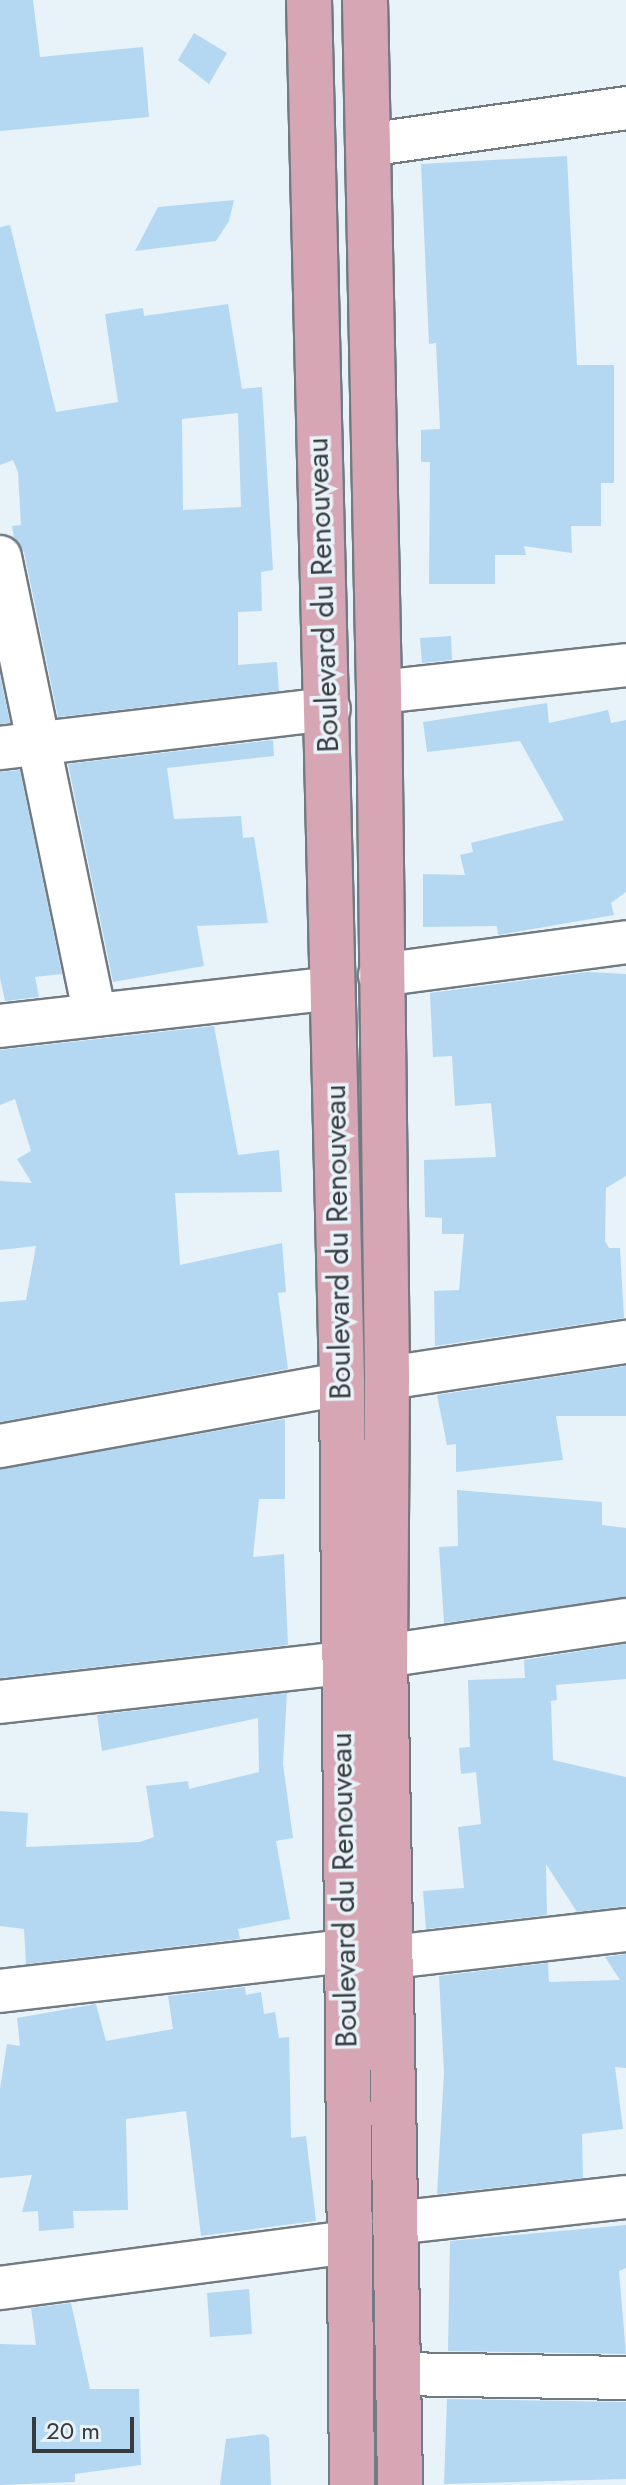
<!DOCTYPE html>
<html>
<head>
<meta charset="utf-8">
<style>
	body { margin:0 }
	#map { position:relative; width:626px; height:2485px; overflow:hidden; background:#e8f2f9; font-family:Jost,sans-serif }
	div>[style] { position:absolute }
	[style*='--x'] { left:calc(var(--x)*1px); top:calc(var(--y)*1px); width:calc(var(--w)*1px); rotate:calc(var(--a)*1deg) }
	.building>* { inset:0; background:#b4d8f2 }
	.roads { filter:drop-shadow(2px 0 #727b81) drop-shadow(-2px 0 #727b81) drop-shadow(0 2px #727b81) drop-shadow(0 -2px #727b81) }
	.minor>* { height:42px; margin:-21px; padding:0 21px; transform-origin:21px; border-radius:21px; background:#fff }
	.major>* { height:44px; margin:-22px; padding:0 22px; transform-origin:22px; border-radius:22px; background:#d7a6b4 }
	span { translate:-50% -50%; white-space:nowrap; text-align:center; line-height:1.15; -webkit-text-stroke:7px #e8f2f9; paint-order:stroke }
	.street-label { font-size:30px; color:#383b3e }
	.scale { position:absolute; left:32px; top:2417px; width:102px; height:36px; box-sizing:border-box; border:4px solid #383b3e; border-top:0; padding-left:10px; font-size:24px; line-height:28px; white-space:nowrap; color:#383b3e; -webkit-text-stroke:6px #e8f2f9; paint-order:stroke }
</style>
</head>
<body>
<div id="map">
	<div class="building">
		<i style="clip-path:polygon(0 0,33px 0,40px 57px,143px 47px,149px 117px,0 131px)"></i>
		<i style="clip-path:polygon(194px 33px,227px 53px,209px 84px,178px 60px)"></i>
		<i style="clip-path:polygon(567px 156px,577px 365px,614px 365px,614px 483px,601px 483px,601px 526px,571px 526px,572px 553px,524px 546px,526px 555px,495px 555px,495px 584px,429px 584px,430px 462px,421px 462px,421px 430px,440px 429px,436px 343px,429px 344px,421px 164px)"></i>
		<i style="clip-path:polygon(234px 200px,229px 221px,216px 241px,135px 251px,158px 207px)"></i>
		<i style="clip-path:polygon(evenodd,10px 225px,56px 412px,118px 402px,105px 314px,143px 308px,144px 316px,228px 304px,242px 389px,262px 387px,273px 570px,261px 572px,262px 611px,238px 612px,238px 665px,277px 662px,279px 691px,58px 717px,24px 552px,14px 538px,12px 526px,21px 525px,18px 472px,13px 460px,0 465px,0 227px,10px 225px,238px 413px,241px 507px,183px 510px,182px 419px,238px 413px)"></i>
		<i style="clip-path:polygon(451px 636px,452px 660px,422px 663px,420px 638px)"></i>
		<i style="clip-path:polygon(0 675px,10px 723px,0 724px)"></i>
		<i style="clip-path:polygon(547px 703px,549px 723px,608px 710px,611px 723px,626px 720px,626px 892px,611px 903px,614px 915px,498px 935px,497px 926px,423px 927px,423px 874px,465px 875px,460px 855px,473px 852px,471px 843px,564px 820px,520px 741px,427px 752px,423px 722px)"></i>
		<i style="clip-path:polygon(273px 740px,274px 756px,167px 768px,174px 819px,241px 816px,243px 838px,254px 837px,268px 923px,197px 926px,204px 966px,113px 982px,68px 764px)"></i>
		<i style="clip-path:polygon(20px 770px,62px 974px,35px 977px,39px 997px,5px 1001px,0 978px,0 772px)"></i>
		<i style="clip-path:polygon(587px 972px,626px 974px,626px 1176px,606px 1188px,605px 1241px,609px 1248px,620px 1248px,624px 1318px,435px 1346px,434px 1291px,459px 1290px,464px 1234px,442px 1234px,442px 1218px,425px 1217px,424px 1160px,496px 1157px,491px 1103px,455px 1106px,452px 1056px,433px 1057px,430px 993px)"></i>
		<i style="clip-path:polygon(214px 1026px,238px 1155px,279px 1150px,282px 1192px,175px 1193px,180px 1265px,282px 1243px,286px 1292px,278px 1293px,288px 1369px,0 1422px,0 1302px,26px 1300px,36px 1246px,0 1250px,0 1181px,32px 1183px,17px 1159px,31px 1151px,15px 1099px,0 1105px,0 1050px)"></i>
		<i style="clip-path:polygon(626px 1366px,626px 1416px,556px 1416px,563px 1460px,456px 1472px,456px 1444px,447px 1445px,437px 1395px)"></i>
		<i style="clip-path:polygon(285px 1419px,285px 1499px,259px 1499px,253px 1557px,284px 1554px,288px 1645px,0 1678px,0 1469px)"></i>
		<i style="clip-path:polygon(457px 1490px,602px 1502px,602px 1525px,626px 1528px,626px 1597px,444px 1623px,439px 1547px,458px 1546px)"></i>
		<i style="clip-path:polygon(626px 1644px,626px 1679px,556px 1685px,557px 1700px,551px 1701px,553px 1760px,626px 1777px,626px 1906px,577px 1912px,546px 1864px,547px 1915px,426px 1929px,423px 1891px,464px 1888px,458px 1827px,481px 1824px,476px 1772px,461px 1774px,459px 1748px,470px 1747px,468px 1680px,525px 1678px,524px 1660px)"></i>
		<i style="clip-path:polygon(287px 1693px,283px 1764px,293px 1838px,276px 1841px,290px 1919px,238px 1929px,240px 1939px,26px 1964px,24px 1929px,0 1926px,0 1811px,28px 1813px,26px 1847px,140px 1842px,154px 1837px,146px 1786px,188px 1781px,189px 1789px,259px 1772px,258px 1718px,102px 1751px,97px 1715px)"></i>
		<i style="clip-path:polygon(626px 1954px,626px 2068px,615px 2067px,623px 2129px,582px 2134px,583px 2178px,437px 2194px,444px 2073px,439px 1976px,548px 1963px,549px 1982px,620px 1980px,605px 1957px)"></i>
		<i style="clip-path:polygon(245px 1987px,246px 1995px,261px 1992px,264px 2014px,275px 2012px,279px 2038px,289px 2037px,291px 2138px,306px 2136px,316px 2221px,201px 2236px,186px 2111px,126px 2119px,128px 2210px,73px 2211px,74px 2228px,39px 2231px,38px 2211px,22px 2212px,32px 2175px,0 2178px,0 2089px,7px 2044px,20px 2046px,17px 2018px,96px 2004px,106px 2041px,173px 2029px,168px 1996px)"></i>
		<i style="clip-path:polygon(626px 2225px,626px 2268px,619px 2271px,626px 2354px,448px 2351px,450px 2241px)"></i>
		<i style="clip-path:polygon(249px 2289px,252px 2334px,210px 2337px,207px 2293px)"></i>
		<i style="clip-path:polygon(71px 2303px,90px 2389px,139px 2389px,141px 2465px,75px 2474px,75px 2482px,0 2485px,0 2344px,36px 2345px,31px 2308px)"></i>
		<i style="clip-path:polygon(447px 2399px,626px 2402px,626px 2479px,444px 2484px)"></i>
		<i style="clip-path:polygon(264px 2434px,269px 2438px,271px 2485px,220px 2485px,226px 2439px)"></i>
	</div>
	<div class="roads">
		<div class="minor">
			<i style="--x:367;--y:145;--w:262;--a:-8.1"></i>
			<i style="--x:0;--y:557;--w:467;--a:78.3"></i>
			<i style="--x:379;--y:692;--w:248;--a:-6.2"></i>
			<i style="--x:0;--y:748;--w:331;--a:-6.8"></i>
			<i style="--x:380;--y:975;--w:248;--a:-7.6"></i>
			<i style="--x:0;--y:1026;--w:334;--a:-6.5"></i>
			<i style="--x:387;--y:1378;--w:242;--a:-8.6"></i>
			<i style="--x:0;--y:1446;--w:348;--a:-10.3"></i>
			<i style="--x:385;--y:1656;--w:244;--a:-8.5"></i>
			<i style="--x:0;--y:1702;--w:344;--a:-6.5"></i>
			<i style="--x:392;--y:1957;--w:236;--a:-6.6"></i>
			<i style="--x:0;--y:1991;--w:347;--a:-6.6"></i>
			<i style="--x:394;--y:2223;--w:233;--a:-6.4"></i>
			<i style="--x:0;--y:2288;--w:351;--a:-7.5"></i>
			<i style="--x:398;--y:2374;--w:228;--a:1"></i>
		</div>
		<div class="major">
			<i style="--x:309;--y:0;--w:1384;--a:88.63"></i>
			<i style="--x:342;--y:1384;--w:1101;--a:89.48"></i>
			<i style="--x:365;--y:0;--w:692;--a:88.84"></i>
			<i style="--x:379;--y:692;--w:686;--a:89.33"></i>
			<i style="--x:387;--y:1378;--w:278;--a:90.4"></i>
			<i style="--x:385;--y:1656;--w:829;--a:88.96"></i>
		</div>
	</div>
	<div class="street-label">
		<span style="left:323px;top:595px;rotate:-92deg">Boulevard du Renouveau</span>
		<span style="left:338px;top:1242px;rotate:-91deg">Boulevard du Renouveau</span>
		<span style="left:344px;top:1890px;rotate:-91deg">Boulevard du Renouveau</span>
	</div>
	<div class="scale">20 m</div>
</div>
</body>
</html>
